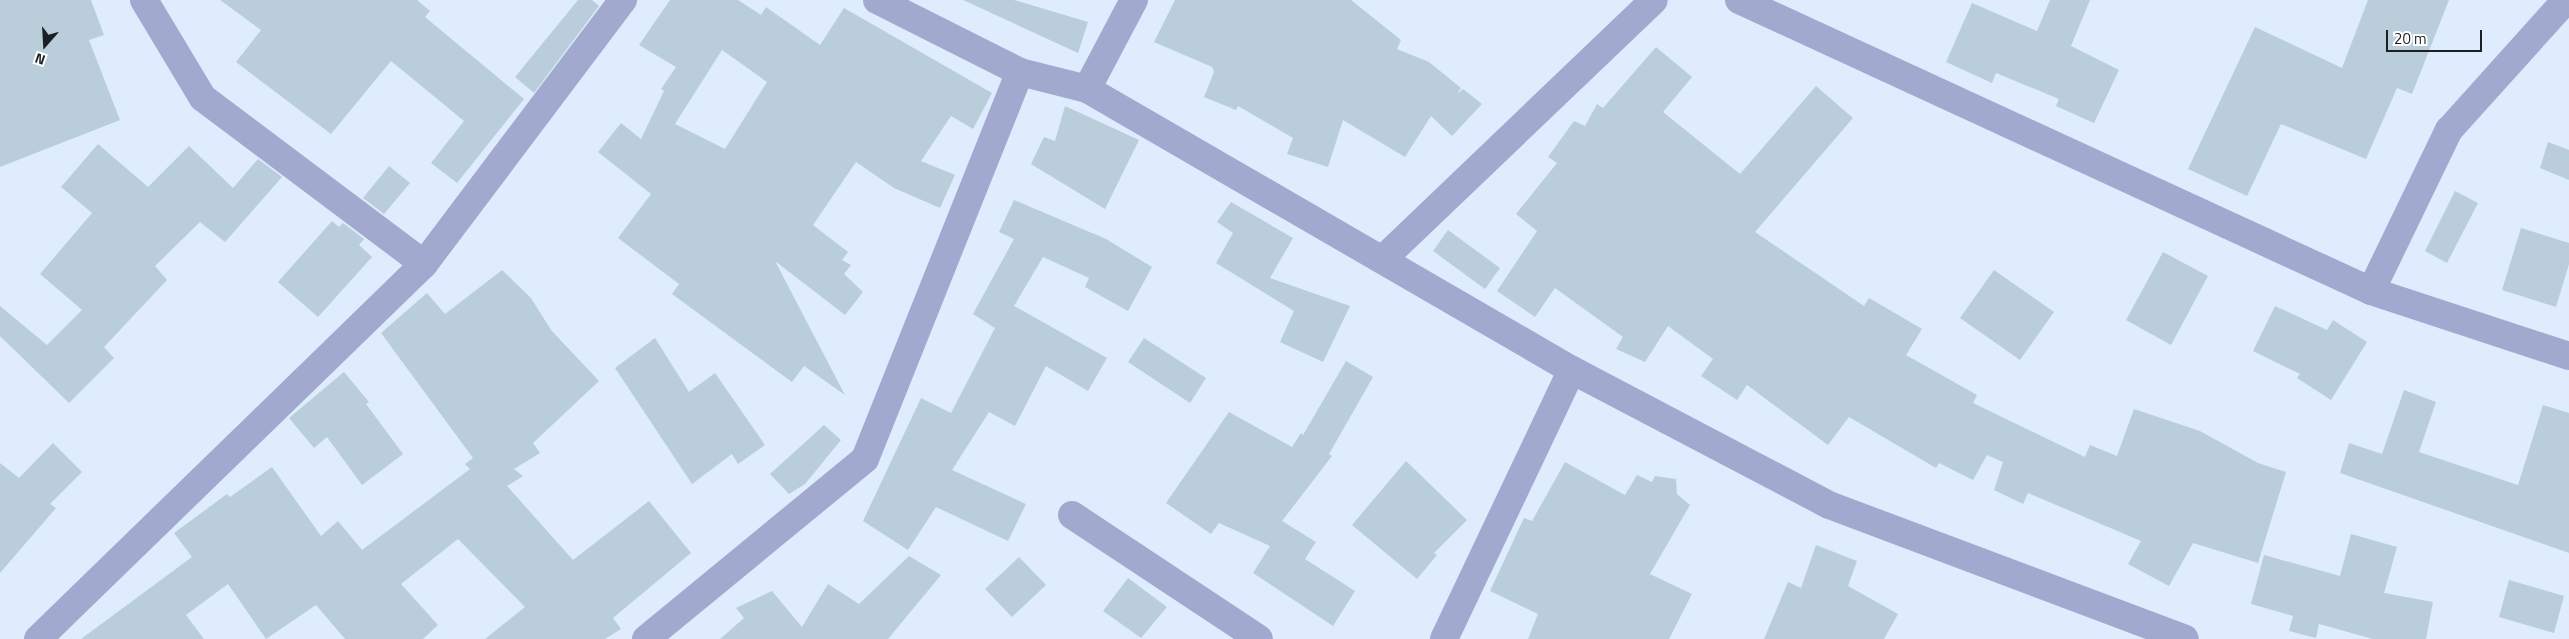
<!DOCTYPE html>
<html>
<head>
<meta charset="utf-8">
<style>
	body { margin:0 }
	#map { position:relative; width:2569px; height:639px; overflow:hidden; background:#deecfe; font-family:"Titillium Web",sans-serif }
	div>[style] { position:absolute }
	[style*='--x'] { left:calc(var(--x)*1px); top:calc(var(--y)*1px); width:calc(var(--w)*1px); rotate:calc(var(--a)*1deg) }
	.building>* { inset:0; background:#b9ceda }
	.minor>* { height:28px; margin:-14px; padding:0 14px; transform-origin:14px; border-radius:14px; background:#a1a9cf }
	span { translate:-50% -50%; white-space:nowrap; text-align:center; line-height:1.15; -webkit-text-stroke:4px #fff; paint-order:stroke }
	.north { position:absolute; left:20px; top:20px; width:50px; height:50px; -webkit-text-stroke:4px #fff; paint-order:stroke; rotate:199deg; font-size:14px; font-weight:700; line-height:20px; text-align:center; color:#1b2026 }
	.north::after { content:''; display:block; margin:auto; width:18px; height:22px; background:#1b2026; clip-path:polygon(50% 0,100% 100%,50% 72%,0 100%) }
	.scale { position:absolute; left:2386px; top:30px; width:96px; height:22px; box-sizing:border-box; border:2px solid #1b2026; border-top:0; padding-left:6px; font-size:15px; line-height:18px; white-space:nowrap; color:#1b2026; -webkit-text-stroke:4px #fff; paint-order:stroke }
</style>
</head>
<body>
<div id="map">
	<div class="building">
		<i style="clip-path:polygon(0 0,91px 0,104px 35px,89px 40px,120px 120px,0 167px)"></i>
		<i style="clip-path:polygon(220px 0,417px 0,430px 11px,425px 17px,524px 99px,457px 183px,431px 163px,464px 121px,391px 61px,331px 134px,236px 62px,261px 30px)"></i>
		<i style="clip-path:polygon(578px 0,592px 0,599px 6px,534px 93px,515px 77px)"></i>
		<i style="clip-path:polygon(evenodd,670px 0,738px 0,761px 15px,766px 7px,820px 45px,844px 8px,992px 93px,973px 129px,951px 116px,921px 161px,955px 175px,940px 208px,894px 188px,856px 162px,813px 225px,848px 252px,842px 260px,851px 265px,844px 274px,863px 292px,845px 315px,775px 261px,845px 395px,804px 366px,792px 382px,672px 294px,679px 284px,618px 238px,651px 194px,598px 152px,621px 123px,641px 139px,664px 91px,661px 89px,676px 67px,639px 45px,670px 0,722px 50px,767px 82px,725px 149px,675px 124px,722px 50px)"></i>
		<i style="clip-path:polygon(963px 0,1014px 0,1088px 22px,1078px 53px)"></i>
		<i style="clip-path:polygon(1175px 0,1351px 0,1401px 40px,1397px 49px,1429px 62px,1461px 88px,1457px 94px,1463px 89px,1482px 104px,1452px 136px,1431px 116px,1405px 157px,1343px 120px,1328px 167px,1287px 154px,1293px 138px,1238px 106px,1236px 110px,1204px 97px,1214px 72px,1212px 67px,1154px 42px)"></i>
		<i style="clip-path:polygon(2050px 0,2090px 0,2071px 46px,2119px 70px,2094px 123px,2056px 106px,2059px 99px,1996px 73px,1992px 83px,1946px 62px,1972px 3px,2037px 31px)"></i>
		<i style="clip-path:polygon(2368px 0,2449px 0,2412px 94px,2397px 88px,2366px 159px,2281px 124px,2247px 196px,2188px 169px,2255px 27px,2342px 68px)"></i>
		<i style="clip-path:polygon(1656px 47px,1692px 77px,1663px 112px,1740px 174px,1816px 86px,1853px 118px,1755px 232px,1864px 306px,1869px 298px,1922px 329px,1906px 355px,1977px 395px,1973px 403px,2085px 457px,2090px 445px,2117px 456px,2134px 409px,2200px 431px,2258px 463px,2286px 472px,2258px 563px,2193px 543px,2169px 586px,2128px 564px,2141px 541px,2028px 493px,2023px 504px,1994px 490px,2003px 462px,1987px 455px,1973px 480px,1939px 463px,1936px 468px,1849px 417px,1828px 445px,1747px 385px,1737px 400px,1701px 376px,1713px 359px,1668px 326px,1645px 362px,1616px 349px,1623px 337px,1555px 288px,1535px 317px,1497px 291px,1537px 231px,1516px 214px,1557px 163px,1548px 157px,1574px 121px,1585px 126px,1597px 104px,1603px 108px)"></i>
		<i style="clip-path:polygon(1065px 106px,1139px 140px,1105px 209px,1031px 164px,1044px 137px,1055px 141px)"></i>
		<i style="clip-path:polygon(2548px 142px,2569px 150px,2569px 180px,2540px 168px)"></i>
		<i style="clip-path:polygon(98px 144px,148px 187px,189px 146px,233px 188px,258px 159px,282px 177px,225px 242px,200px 222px,155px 266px,167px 280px,104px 347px,114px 358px,69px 403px,0 336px,0 306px,47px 345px,82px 310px,40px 274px,92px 213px,61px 187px)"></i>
		<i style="clip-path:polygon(389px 166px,410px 183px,384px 214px,363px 198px)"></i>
		<i style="clip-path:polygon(2455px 191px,2478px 203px,2447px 263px,2425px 251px)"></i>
		<i style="clip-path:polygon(1014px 200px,1106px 239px,1152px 267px,1128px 311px,1085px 287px,1089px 278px,1043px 257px,1014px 306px,1107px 358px,1088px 391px,1046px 366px,1015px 426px,989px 412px,952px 470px,1026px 504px,1008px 541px,936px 507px,908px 550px,863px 521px,921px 398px,951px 413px,995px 328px,973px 314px,1014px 239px,999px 232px)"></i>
		<i style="clip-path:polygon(1231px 202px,1293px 238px,1270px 278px,1350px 306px,1323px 362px,1280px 342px,1294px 311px,1216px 263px,1233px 233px,1217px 222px)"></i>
		<i style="clip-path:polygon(332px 221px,339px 227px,343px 223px,364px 239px,359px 245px,372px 257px,318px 317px,278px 282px)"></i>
		<i style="clip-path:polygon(2521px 228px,2569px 243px,2569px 264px,2556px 307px,2502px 290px)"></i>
		<i style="clip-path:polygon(1448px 230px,1500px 268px,1485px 289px,1433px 251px)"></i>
		<i style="clip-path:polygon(2163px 252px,2208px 276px,2171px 345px,2126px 320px)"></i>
		<i style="clip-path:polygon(502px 270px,531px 298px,551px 330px,599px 381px,533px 443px,540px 453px,514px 469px,523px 476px,507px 486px,573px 560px,649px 501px,691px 553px,613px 618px,621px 629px,605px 639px,485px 639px,525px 607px,458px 539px,401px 584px,438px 625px,423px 639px,345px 639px,316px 605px,266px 639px,228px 584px,186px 615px,204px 639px,81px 639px,192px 557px,174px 533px,227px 494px,230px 497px,272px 467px,321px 536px,338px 521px,362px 550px,470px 469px,465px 464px,473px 458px,381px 333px,427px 293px,445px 314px)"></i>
		<i style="clip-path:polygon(1994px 270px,2054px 312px,2020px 360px,1960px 318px)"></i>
		<i style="clip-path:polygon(2275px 306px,2327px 330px,2333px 320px,2367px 342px,2331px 400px,2297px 378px,2300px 374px,2253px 351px)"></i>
		<i style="clip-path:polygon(655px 338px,689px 392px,715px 373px,765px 445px,738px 464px,732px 454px,692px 484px,615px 368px)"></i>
		<i style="clip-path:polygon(1144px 338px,1206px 378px,1190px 403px,1128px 362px)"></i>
		<i style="clip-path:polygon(1346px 361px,1373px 377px,1329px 454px,1332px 456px,1282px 521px,1316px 542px,1305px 559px,1355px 591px,1333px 626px,1253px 573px,1270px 546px,1219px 523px,1211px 534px,1166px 503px,1229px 412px,1292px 447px,1301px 433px,1303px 435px)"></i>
		<i style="clip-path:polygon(344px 372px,369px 402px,366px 404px,403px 454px,362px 485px,327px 437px,314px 448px,289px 418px)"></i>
		<i style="clip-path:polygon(2404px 390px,2436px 402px,2419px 452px,2518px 485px,2543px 405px,2569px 413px,2569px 553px,2340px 473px,2349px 443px,2382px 454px)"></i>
		<i style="clip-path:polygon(824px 425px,841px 440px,805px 484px,789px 494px,770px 474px)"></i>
		<i style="clip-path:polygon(53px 443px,82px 472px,50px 504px,56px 508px,0 573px,0 463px,19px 478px)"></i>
		<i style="clip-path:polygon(1406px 461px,1467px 520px,1434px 553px,1437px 555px,1417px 579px,1352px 525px)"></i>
		<i style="clip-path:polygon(1565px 462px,1625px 495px,1637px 475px,1652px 482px,1655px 476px,1676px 479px,1677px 494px,1690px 505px,1650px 574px,1692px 594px,1669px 639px,1528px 639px,1538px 614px,1490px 591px,1524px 518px,1532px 521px)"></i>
		<i style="clip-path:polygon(2351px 534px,2397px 547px,2384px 593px,2433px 602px,2426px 639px,2373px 639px,2319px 624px,2316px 638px,2289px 631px,2293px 616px,2251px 604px,2264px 555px,2340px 576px)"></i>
		<i style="clip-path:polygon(1816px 545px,1857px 561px,1848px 586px,1898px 614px,1884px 639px,1764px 639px,1788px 582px,1801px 588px)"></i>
		<i style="clip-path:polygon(909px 556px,941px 575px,888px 639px,720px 639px,744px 618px,736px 608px,772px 591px,802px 627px,828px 584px,859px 604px)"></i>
		<i style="clip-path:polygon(1019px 557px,1046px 585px,1012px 617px,985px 589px)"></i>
		<i style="clip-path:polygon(1128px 578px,1167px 607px,1141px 638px,1103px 611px)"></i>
		<i style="clip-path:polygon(2509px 580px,2564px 596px,2554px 633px,2499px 617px)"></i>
	</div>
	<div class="minor">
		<i style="--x:144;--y:0;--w:114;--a:59"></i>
		<i style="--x:203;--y:98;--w:276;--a:36.9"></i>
		<i style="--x:877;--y:0;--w:160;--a:26.7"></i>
		<i style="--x:1020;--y:72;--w:69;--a:14.2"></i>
		<i style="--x:1087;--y:89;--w:561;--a:30.09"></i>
		<i style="--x:1572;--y:370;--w:290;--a:27.7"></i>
		<i style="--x:1829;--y:505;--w:380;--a:20.6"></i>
		<i style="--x:1739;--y:0;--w:696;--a:24.72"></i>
		<i style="--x:2371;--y:291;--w:208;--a:18.2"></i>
		<i style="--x:1087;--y:89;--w:101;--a:-62.2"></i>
		<i style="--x:1384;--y:258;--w:373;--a:-43.7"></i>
		<i style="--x:2371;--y:291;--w:179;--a:-64.2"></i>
		<i style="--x:2449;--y:130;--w:175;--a:-48"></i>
		<i style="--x:1072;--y:515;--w:224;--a:33.5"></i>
		<i style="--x:38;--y:639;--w:538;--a:-44.17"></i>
		<i style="--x:424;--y:264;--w:331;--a:-53"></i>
		<i style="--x:646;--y:639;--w:283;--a:-39.4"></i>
		<i style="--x:865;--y:459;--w:417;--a:-68.2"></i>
		<i style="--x:1444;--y:639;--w:298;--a:-64.6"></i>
	</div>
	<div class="north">N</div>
	<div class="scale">20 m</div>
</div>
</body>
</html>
